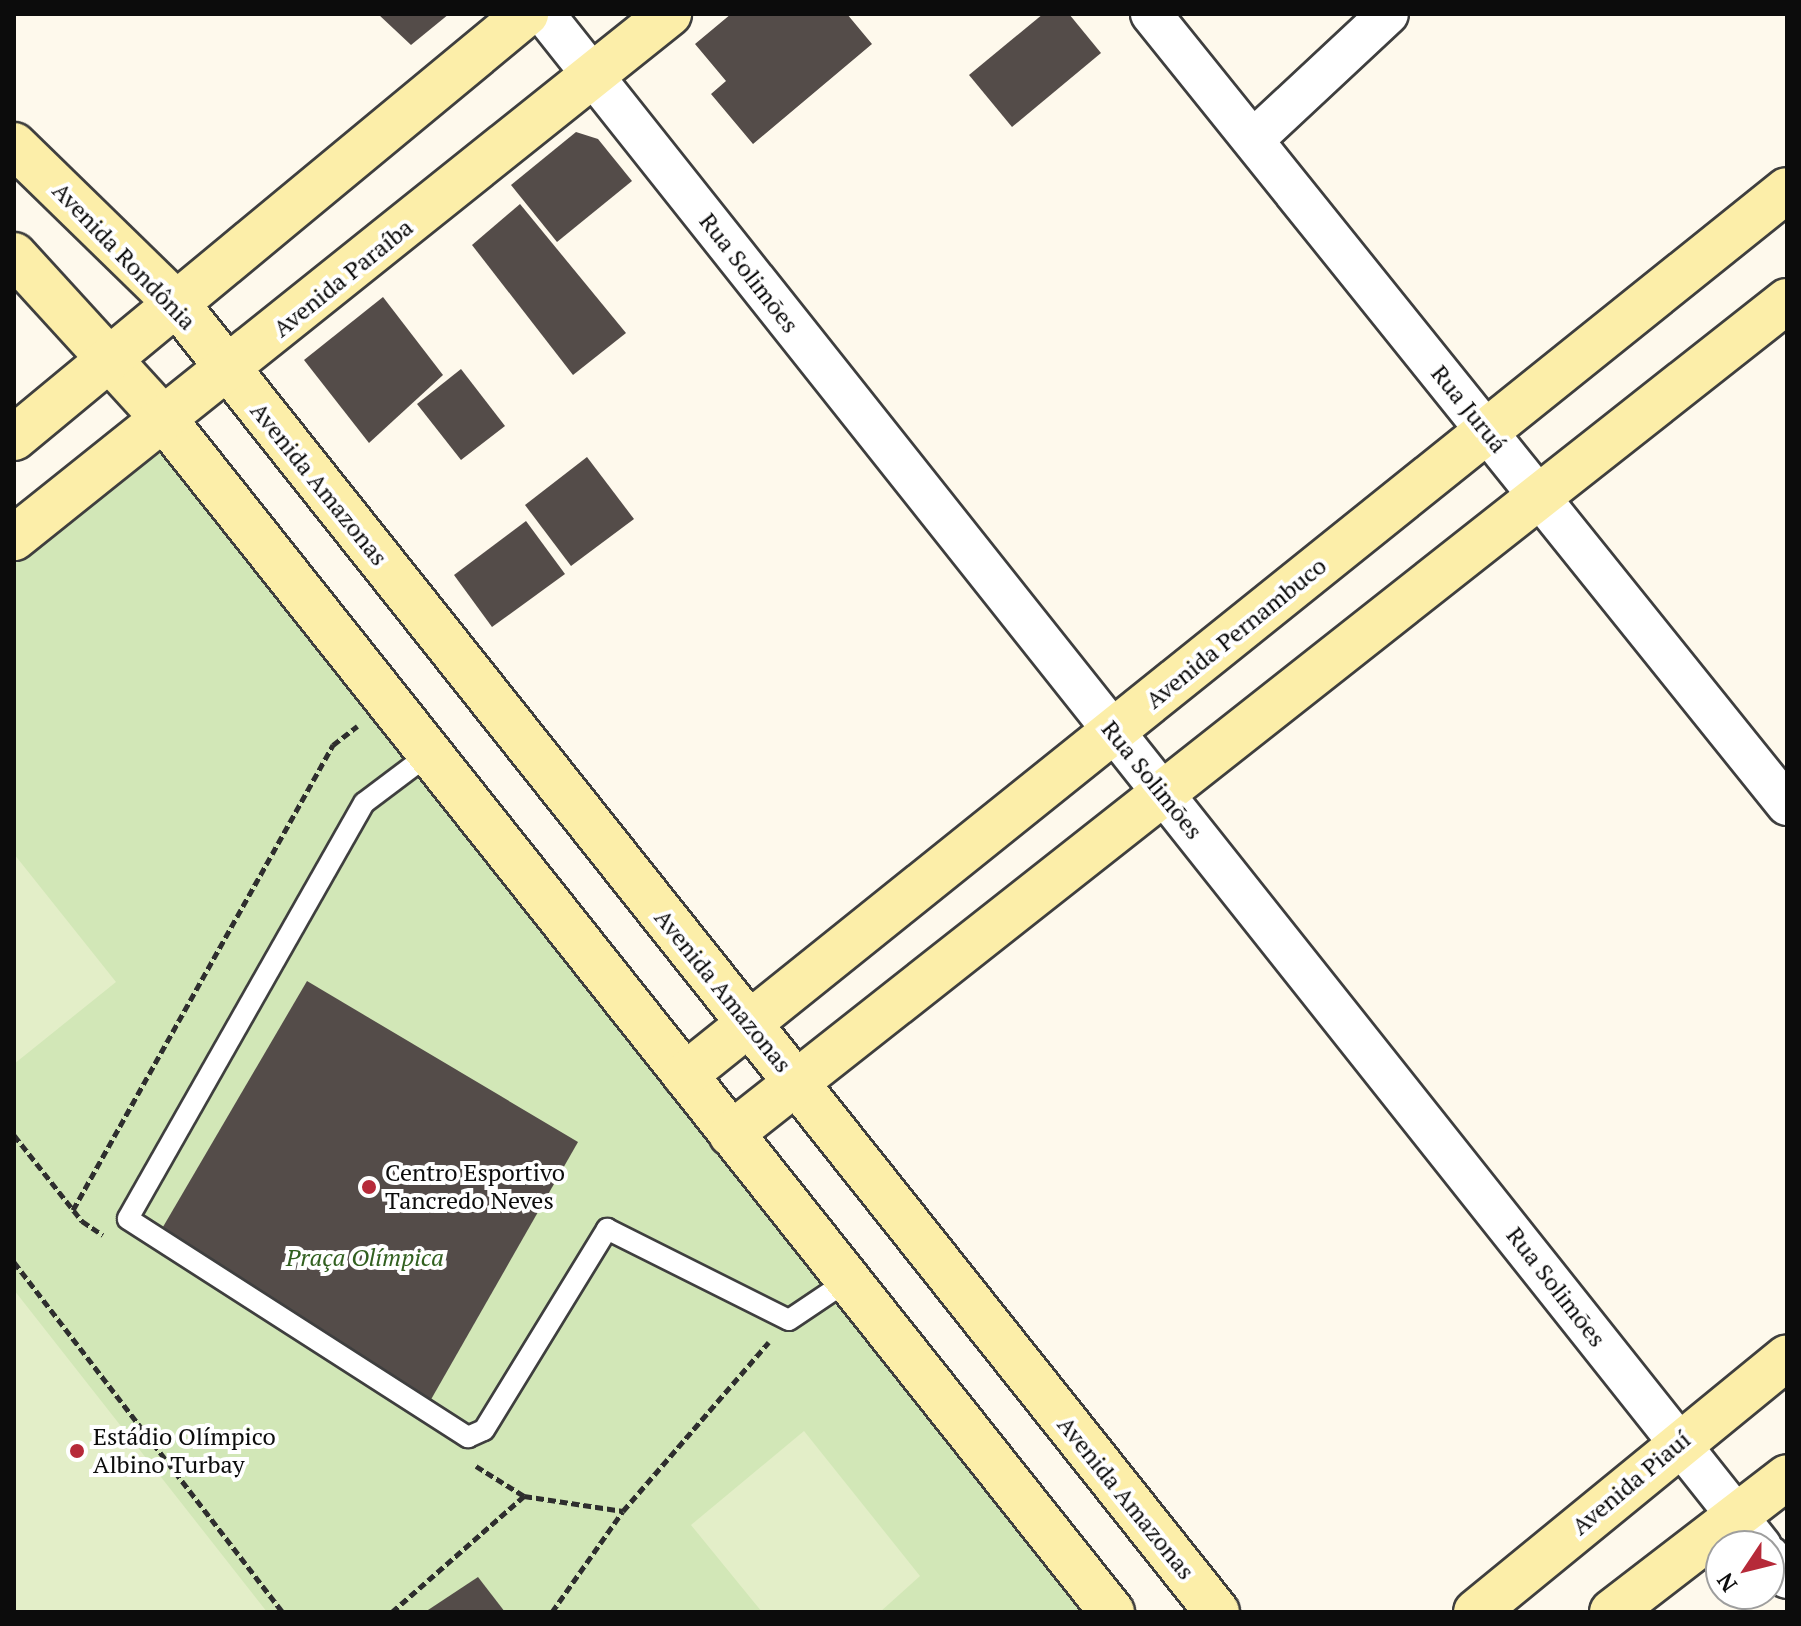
<!DOCTYPE html>
<html>
<head>
<meta charset="utf-8">
<style>
	body { margin:0 }
	#map { position:relative; width:1801px; height:1626px; overflow:hidden; background:#fef9ec; font-family:"PT Serif",serif }
	div>[style] { position:absolute }
	[style*='--x'] { left:calc(var(--x)*1px); top:calc(var(--y)*1px); width:calc(var(--w)*1px); rotate:calc(var(--a)*1deg) }
	.green>* { inset:0; background:#d2e7b7 }
	.pitch>* { inset:0; background:#e3eec8 }
	.building>* { inset:0; background:#544c49 }
	.path>* { height:5px; margin-top:-2.5px; transform-origin:0; background:repeating-linear-gradient(90deg,#2e2e2e 0 8px,transparent 0 12px) }
	.roads { filter:drop-shadow(2px 0 #3f3f3f) drop-shadow(-2px 0 #3f3f3f) drop-shadow(0 2px #3f3f3f) drop-shadow(0 -2px #3f3f3f) }
	.lane>* { height:20px; margin:-10px; padding:0 10px; transform-origin:10px; border-radius:10px; background:#fff }
	.street>* { height:40px; margin:-20px; padding:0 20px; transform-origin:20px; border-radius:20px; background:#fff }
	.secondary>* { height:44px; margin:-22px; padding:0 22px; transform-origin:22px; border-radius:22px; background:#fceea9 }
	.dots>* { width:22px; height:22px; translate:-50% -50%; box-sizing:border-box; border:4px solid #fff; border-radius:50% }
	span { translate:-50% -50%; white-space:nowrap; text-align:center; line-height:1.15; -webkit-text-stroke:8px #fff; paint-order:stroke }
	.street-label { font-size:24px; color:#0c0c0c }
	.poi-label { font-size:24px; color:#0c0c0c }
	.left { translate:0 -50%; text-align:left }
	.park-label { font-size:24px; color:#31601f; font-style:italic }
	.frame { position:absolute; inset:0; border:16px solid #0c0c0c; pointer-events:none }
	.north { position:absolute; left:1705px; top:1530px; width:80px; height:80px; box-sizing:border-box; background:#fff; border:2px solid #9e9e9e; border-radius:50%; rotate:235deg; font-size:22px; font-weight:700; line-height:32px; text-align:center; color:#0c0c0c }
	.north::after { content:''; display:block; margin:auto; width:28px; height:36px; background:#b62a39; clip-path:polygon(50% 0,100% 100%,50% 72%,0 100%) }
</style>
</head>
<body>
<div id="map">
	<div class="green">
		<i style="clip-path:polygon(165px 440px,1090px 1612px,14px 1612px,14px 557px)"></i>
	</div>
	<div class="pitch">
		<i style="clip-path:polygon(14px 854px,116px 982px,14px 1064px)"></i>
		<i style="clip-path:polygon(14px 1290px,267px 1612px,14px 1612px)"></i>
		<i style="clip-path:polygon(804px 1431px,920px 1576px,880px 1612px,762px 1612px,691px 1525px)"></i>
	</div>
	<div class="building">
		<i style="clip-path:polygon(378px 14px,449px 14px,411px 45px)"></i>
		<i style="clip-path:polygon(731px 14px,847px 14px,872px 44px,753px 144px,711px 94px,726px 81px,695px 44px)"></i>
		<i style="clip-path:polygon(1043px 14px,1069px 14px,1101px 53px,1012px 127px,969px 75px)"></i>
		<i style="clip-path:polygon(576px 132px,598px 139px,632px 181px,557px 242px,511px 185px)"></i>
		<i style="clip-path:polygon(520px 204px,626px 333px,573px 375px,472px 245px)"></i>
		<i style="clip-path:polygon(383px 297px,443px 375px,369px 443px,304px 360px)"></i>
		<i style="clip-path:polygon(461px 369px,505px 426px,461px 460px,417px 404px)"></i>
		<i style="clip-path:polygon(587px 457px,634px 519px,571px 566px,525px 505px)"></i>
		<i style="clip-path:polygon(526px 521px,565px 574px,492px 627px,454px 575px)"></i>
		<i style="clip-path:polygon(307px 981px,578px 1142px,429px 1403px,160px 1232px)"></i>
		<i style="clip-path:polygon(478px 1577px,505px 1612px,425px 1612px)"></i>
	</div>
	<div class="path">
		<i style="--x:14;--y:1135;--w:110;--a:51.7"></i>
		<i style="--x:82;--y:1221;--w:25;--a:34"></i>
		<i style="--x:73;--y:1210;--w:533;--a:-60.79"></i>
		<i style="--x:333;--y:745;--w:31;--a:-38"></i>
		<i style="--x:14;--y:1262;--w:441;--a:52.5"></i>
		<i style="--x:476;--y:1466;--w:57;--a:32"></i>
		<i style="--x:524;--y:1496;--w:100;--a:8.6"></i>
		<i style="--x:392;--y:1612;--w:176;--a:-41.3"></i>
		<i style="--x:552;--y:1612;--w:123;--a:-54.9"></i>
		<i style="--x:623;--y:1511;--w:223;--a:-49.2"></i>
	</div>
	<div class="roads">
		<div class="lane">
			<i style="--x:429;--y:754;--w:81;--a:143"></i>
			<i style="--x:364;--y:803;--w:478;--a:119.6"></i>
			<i style="--x:128;--y:1219;--w:404;--a:32.7"></i>
			<i style="--x:468;--y:1437;--w:17;--a:-24"></i>
			<i style="--x:484;--y:1430;--w:236;--a:-58.5"></i>
			<i style="--x:607;--y:1229;--w:203;--a:26.6"></i>
			<i style="--x:789;--y:1320;--w:73;--a:-33.9"></i>
		</div>
		<div class="street">
			<i style="--x:544;--y:14;--w:1957;--a:51.54"></i>
			<i style="--x:1151;--y:14;--w:1015;--a:51.2"></i>
			<i style="--x:1254;--y:139;--w:183;--a:-43"></i>
			<i style="--x:1769;--y:1556;--w:28;--a:51"></i>
		</div>
		<div class="secondary">
			<i style="--x:14;--y:145;--w:228;--a:44.3"></i>
			<i style="--x:177;--y:304;--w:1671;--a:51.51"></i>
			<i style="--x:14;--y:255;--w:222;--a:47.6"></i>
			<i style="--x:164;--y:419;--w:1524;--a:51.53"></i>
			<i style="--x:14;--y:438;--w:665;--a:-39.63"></i>
			<i style="--x:14;--y:538;--w:839;--a:-38.66"></i>
			<i style="--x:685;--y:1075;--w:1413;--a:-38.77"></i>
			<i style="--x:731;--y:1134;--w:1345;--a:-38.27"></i>
			<i style="--x:1476;--y:1612;--w:402;--a:-39.3"></i>
			<i style="--x:1612;--y:1612;--w:221;--a:-37.6"></i>
		</div>
	</div>
	<div class="dots">
		<i style="left:369px;top:1187px;background:#b62a39"></i>
		<i style="left:77px;top:1451px;background:#b62a39"></i>
	</div>
	<div class="street-label">
		<span style="left:124px;top:256px;rotate:46deg">Avenida Rondônia</span>
		<span style="left:749px;top:273px;rotate:52deg">Rua Solimões</span>
		<span style="left:343px;top:278px;rotate:-39deg">Avenida Paraíba</span>
		<span style="left:1469px;top:409px;rotate:51deg">Rua Juruá</span>
		<span style="left:319px;top:484px;rotate:51deg">Avenida Amazonas</span>
		<span style="left:1236px;top:633px;rotate:-39deg">Avenida Pernambuco</span>
		<span style="left:1152px;top:780px;rotate:51deg">Rua Solimões</span>
		<span style="left:723px;top:991px;rotate:51deg">Avenida Amazonas</span>
		<span style="left:1556px;top:1287px;rotate:52deg">Rua Solimões</span>
		<span style="left:1631px;top:1483px;rotate:-40deg">Avenida Piauí</span>
		<span style="left:1126px;top:1498px;rotate:51deg">Avenida Amazonas</span>
	</div>
	<div class="poi-label">
		<span class="left" style="left:385px;top:1187px">Centro Esportivo<br>Tancredo Neves</span>
		<span class="left" style="left:93px;top:1451px">Estádio Olímpico<br>Albino Turbay</span>
	</div>
	<div class="park-label">
		<span style="left:365px;top:1258px">Praça Olímpica</span>
	</div>
	<div class="frame"></div>
	<div class="north">N</div>
</div>
</body>
</html>
